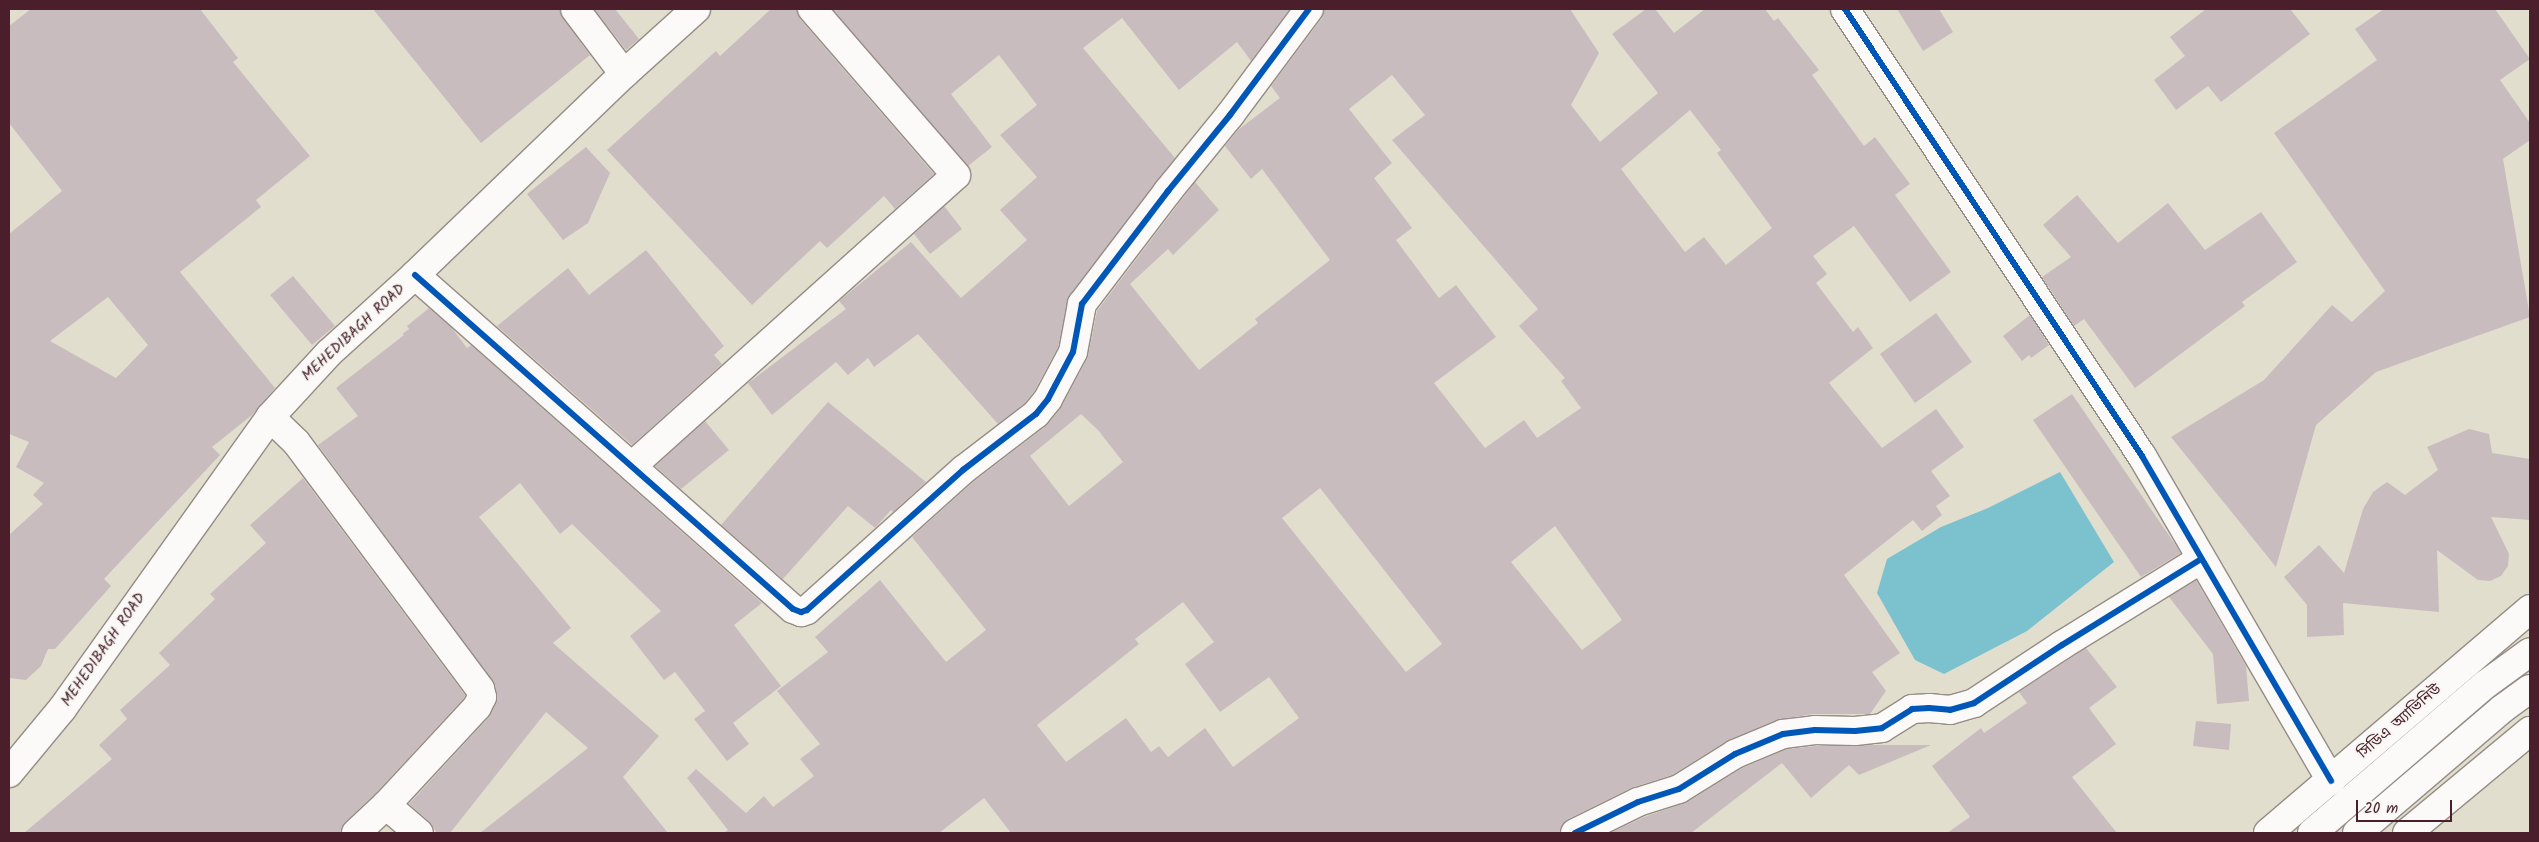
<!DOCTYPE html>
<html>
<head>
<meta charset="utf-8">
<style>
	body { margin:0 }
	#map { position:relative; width:2539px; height:842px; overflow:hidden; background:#e2decd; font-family:Kalam,"Noto Sans Bengali",sans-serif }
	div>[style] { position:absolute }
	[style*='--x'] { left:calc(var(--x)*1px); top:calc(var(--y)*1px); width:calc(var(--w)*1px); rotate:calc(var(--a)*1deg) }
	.water>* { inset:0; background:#7cc1ce }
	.building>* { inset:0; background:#c9bcbf }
	.roads { filter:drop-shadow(1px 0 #958c85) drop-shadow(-1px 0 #958c85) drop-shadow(0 1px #958c85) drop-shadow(0 -1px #958c85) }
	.street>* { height:28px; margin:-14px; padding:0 14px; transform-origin:14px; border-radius:14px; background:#fbfaf8 }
	.primary>* { height:28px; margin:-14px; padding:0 14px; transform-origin:14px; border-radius:14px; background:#fbfaf8 }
	.highway>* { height:28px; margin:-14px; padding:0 14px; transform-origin:14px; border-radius:14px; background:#fbfaf8 }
	.cycleway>* { height:6px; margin:-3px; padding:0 3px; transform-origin:3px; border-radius:3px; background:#0057b8 }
	span { translate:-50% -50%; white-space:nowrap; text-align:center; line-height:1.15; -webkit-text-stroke:4px #f6f6f2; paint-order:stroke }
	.street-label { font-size:15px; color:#4a1f2b }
	.frame { position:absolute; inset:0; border:10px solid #4a1f2b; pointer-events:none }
	.scale { position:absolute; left:2356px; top:800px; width:96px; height:22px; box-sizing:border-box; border:2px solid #4a1f2b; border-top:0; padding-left:6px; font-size:15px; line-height:18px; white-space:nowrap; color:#4a1f2b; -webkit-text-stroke:4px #f6f6f2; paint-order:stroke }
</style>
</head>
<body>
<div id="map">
	<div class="water">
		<i style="clip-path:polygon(2060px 472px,2114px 562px,2027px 631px,1944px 674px,1915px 660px,1877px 593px,1887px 559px,1941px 527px,1988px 508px)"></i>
	</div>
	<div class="building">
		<i style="clip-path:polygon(evenodd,31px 9px,200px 9px,238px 58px,233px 62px,310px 156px,256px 200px,261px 207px,180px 272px,275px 388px,252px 415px,212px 447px,220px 455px,104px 579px,111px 586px,55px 649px,48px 649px,41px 666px,26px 680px,9px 678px,9px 535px,43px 504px,33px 495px,44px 483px,16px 467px,29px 442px,9px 434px,9px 234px,62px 191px,9px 123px,9px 26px,31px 9px,108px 297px,148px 345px,116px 378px,50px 341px,108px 297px)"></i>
		<i style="clip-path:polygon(373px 9px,560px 9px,563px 18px,590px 55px,481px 143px)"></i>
		<i style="clip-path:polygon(594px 9px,615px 9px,639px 39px,626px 50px)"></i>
		<i style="clip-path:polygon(771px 9px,797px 9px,800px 19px,934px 174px,895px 209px,884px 196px,827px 248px,820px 241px,752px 305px,607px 150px,716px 51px,720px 56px)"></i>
		<i style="clip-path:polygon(832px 9px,1290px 9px,1251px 61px,1237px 42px,1179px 90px,1122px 18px,1083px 48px,1175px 158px,1070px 295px,1058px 347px,1035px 390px,1025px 403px,998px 424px,918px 334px,874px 367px,868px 358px,848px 375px,836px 362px,772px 415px,748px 383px,846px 309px,839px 301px,911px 242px,961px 298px,1027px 240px,1000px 210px,1037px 177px,1000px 135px,1037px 105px,999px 55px,951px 94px,992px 147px,968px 166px)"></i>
		<i style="clip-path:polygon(evenodd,1324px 9px,1570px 9px,1599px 53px,1571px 105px,1600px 142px,1658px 93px,1612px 34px,1646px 9px,1655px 9px,1674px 33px,1705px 9px,1765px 9px,1774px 21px,1778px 18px,1819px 70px,1812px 75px,1864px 146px,1875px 137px,1910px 184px,1895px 195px,1951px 272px,1910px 302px,1854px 226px,1813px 256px,1827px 274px,1816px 283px,1853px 332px,1858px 327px,1873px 348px,1829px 383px,1882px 448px,1936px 409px,1964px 447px,1931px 471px,1950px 496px,1936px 506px,1942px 515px,1922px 531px,1913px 520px,1844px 575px,1900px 653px,1872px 672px,1886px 691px,1870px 714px,1813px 714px,1777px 720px,1727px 741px,1672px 775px,1631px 788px,1568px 819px,1562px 825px,1560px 833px,1011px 833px,984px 798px,939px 833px,724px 833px,728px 830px,687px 778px,696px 769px,746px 813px,764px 796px,773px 807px,814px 776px,800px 759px,820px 744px,777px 691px,828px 652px,815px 637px,880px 580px,946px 662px,986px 630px,912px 537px,973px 482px,1046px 426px,1060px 409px,1087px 359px,1097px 311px,1195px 182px,1219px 210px,1173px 255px,1168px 249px,1130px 284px,1199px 370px,1258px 323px,1255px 319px,1330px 260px,1262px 169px,1251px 179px,1225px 146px,1238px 130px,1280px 98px,1271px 86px,1322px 18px,1324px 9px,1392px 75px,1425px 115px,1392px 140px,1538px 309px,1519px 326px,1565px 378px,1561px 381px,1581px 408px,1537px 438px,1524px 420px,1485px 448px,1434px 383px,1496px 337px,1456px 285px,1439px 298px,1396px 240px,1412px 228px,1374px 178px,1392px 163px,1349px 109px,1392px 75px,1324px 9px,1690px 110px,1721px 150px,1717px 153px,1772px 228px,1726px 265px,1704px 237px,1685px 252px,1621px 169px,1690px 110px,1324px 9px,1081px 414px,1098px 430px,1123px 462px,1069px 506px,1030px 456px,1081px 414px,1324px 9px,1320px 488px,1442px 644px,1406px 672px,1282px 518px,1320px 488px,1324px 9px,1555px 526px,1622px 620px,1582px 650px,1511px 562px,1555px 526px,1324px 9px,1183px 602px,1214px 642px,1185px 664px,1220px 712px,1269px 677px,1299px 718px,1233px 767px,1205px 728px,1168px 757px,1159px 746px,1151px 752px,1126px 718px,1066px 762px,1037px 725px,1139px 644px,1135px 639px,1183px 602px)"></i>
		<i style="clip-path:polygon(1897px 9px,1939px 9px,1953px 32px,1923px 51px)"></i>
		<i style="clip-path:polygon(2206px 9px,2290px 9px,2310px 34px,2221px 102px,2208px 86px,2176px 110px,2154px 80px,2185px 56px,2170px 37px)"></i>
		<i style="clip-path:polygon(2384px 9px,2495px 9px,2530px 59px,2500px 80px,2530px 123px,2530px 140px,2503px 159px,2530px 317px,2376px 372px,2316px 425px,2276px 567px,2171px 437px,2264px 380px,2332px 305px,2352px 322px,2385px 291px,2274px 133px,2377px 60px,2355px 29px)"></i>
		<i style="clip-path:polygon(586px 147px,610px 173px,588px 223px,563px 240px,527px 194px)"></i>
		<i style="clip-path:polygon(2077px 195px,2118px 243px,2168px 203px,2205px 250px,2261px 212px,2297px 262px,2242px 302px,2245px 306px,2135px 388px,2084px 319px,2074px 326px,2042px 277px,2071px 257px,2043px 225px)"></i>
		<i style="clip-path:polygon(944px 206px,962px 229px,930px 254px,914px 234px)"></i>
		<i style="clip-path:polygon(646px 250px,724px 346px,714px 355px,722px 364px,632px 445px,497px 326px,568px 268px,589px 295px)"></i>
		<i style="clip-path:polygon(293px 276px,335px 326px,312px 345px,270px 295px)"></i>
		<i style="clip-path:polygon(429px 308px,451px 327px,467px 348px,471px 345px,762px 603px,734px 625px,781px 686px,733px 723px,749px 744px,727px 761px,694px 719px,705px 711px,675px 672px,664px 680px,630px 636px,661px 611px,572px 524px,560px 534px,520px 483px,479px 517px,571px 628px,553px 643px,659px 736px,623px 777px,668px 833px,480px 833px,588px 748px,546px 712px,450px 833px,437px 833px,429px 821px,409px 804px,489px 717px,496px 703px,495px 685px,318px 445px,358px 416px,336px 388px,404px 335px,402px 334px,409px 329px,407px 326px)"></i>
		<i style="clip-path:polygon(1936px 313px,1972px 362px,1915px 403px,1880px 354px)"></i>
		<i style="clip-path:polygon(2030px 315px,2049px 345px,2031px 358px,2029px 355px,2022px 361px,2003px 336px)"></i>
		<i style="clip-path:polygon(2072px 394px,2181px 553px,2141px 577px,2033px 420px)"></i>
		<i style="clip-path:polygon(828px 402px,926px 482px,893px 512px,891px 510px,875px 528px,848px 506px,783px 579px,721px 525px)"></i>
		<i style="clip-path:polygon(705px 421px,729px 450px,681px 489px,655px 466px)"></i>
		<i style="clip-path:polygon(2469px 429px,2489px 434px,2492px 453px,2530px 459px,2530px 520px,2491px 517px,2509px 554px,2508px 566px,2501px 576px,2490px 581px,2478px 580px,2437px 550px,2439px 612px,2343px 603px,2344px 635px,2307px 637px,2307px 605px,2284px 577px,2319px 545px,2344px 573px,2363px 509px,2373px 492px,2387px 482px,2405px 495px,2438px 470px,2427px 447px)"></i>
		<i style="clip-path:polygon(303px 478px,465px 695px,464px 698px,375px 794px,345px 822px,341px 833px,24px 833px,112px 759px,99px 745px,127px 719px,120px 710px,170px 665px,159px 653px,215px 599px,210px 594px,266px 543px,250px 525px)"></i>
		<i style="clip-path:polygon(2196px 580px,2246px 666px,2249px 701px,2217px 704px,2213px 654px,2169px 597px)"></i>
		<i style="clip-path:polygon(2086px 648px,2117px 687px,2089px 708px,2116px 744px,2072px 777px,2117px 833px,1947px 833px,1970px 817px,1932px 766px,1981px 728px,1984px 733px,2027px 703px,2019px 692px)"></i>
		<i style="clip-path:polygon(2196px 721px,2231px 724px,2229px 750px,2193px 746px)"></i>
		<i style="clip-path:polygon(1872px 745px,1931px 745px,1859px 775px,1849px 765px,1811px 798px,1782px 763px,1691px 833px,1610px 833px,1644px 817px,1687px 802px,1742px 768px,1787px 749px,1816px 746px)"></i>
	</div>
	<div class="roads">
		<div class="street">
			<i style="--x:575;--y:9;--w:81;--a:53"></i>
			<i style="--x:1845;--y:9;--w:537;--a:56.4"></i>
			<i style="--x:2142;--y:456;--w:376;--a:59.8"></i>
			<i style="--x:415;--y:275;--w:504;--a:41.46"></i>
			<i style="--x:793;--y:609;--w:9;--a:21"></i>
			<i style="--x:801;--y:612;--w:6;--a:-18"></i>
			<i style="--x:807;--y:610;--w:210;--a:-41.9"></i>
			<i style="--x:963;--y:470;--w:92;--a:-37.5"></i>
			<i style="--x:1036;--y:414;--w:19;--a:-51"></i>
			<i style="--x:1048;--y:399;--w:53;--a:-62"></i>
			<i style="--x:1073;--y:352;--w:49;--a:-79.4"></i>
			<i style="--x:1082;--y:304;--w:142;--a:-52.7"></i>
			<i style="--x:1168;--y:191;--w:98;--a:-50.8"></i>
			<i style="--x:1230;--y:115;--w:132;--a:-53.3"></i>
			<i style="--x:270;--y:417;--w:36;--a:44"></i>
			<i style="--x:296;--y:442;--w:308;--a:53.3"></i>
			<i style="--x:480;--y:689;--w:8;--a:76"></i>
			<i style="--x:482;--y:697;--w:11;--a:117"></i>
			<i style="--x:477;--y:707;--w:134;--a:132.9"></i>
			<i style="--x:632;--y:466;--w:435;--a:-41.9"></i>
			<i style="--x:956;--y:175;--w:220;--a:-130.9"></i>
			<i style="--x:356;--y:833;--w:41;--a:-43"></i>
			<i style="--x:386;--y:805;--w:43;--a:40.3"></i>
			<i style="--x:1575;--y:833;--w:70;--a:-26.2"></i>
			<i style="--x:1638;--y:802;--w:43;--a:-17.6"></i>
			<i style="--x:1679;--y:789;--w:66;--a:-32"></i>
			<i style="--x:1735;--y:754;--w:52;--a:-22.6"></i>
			<i style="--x:1783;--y:734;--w:32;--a:-7"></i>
			<i style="--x:1815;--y:730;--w:40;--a:1.4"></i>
			<i style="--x:1855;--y:731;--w:27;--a:-6"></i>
			<i style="--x:1882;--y:728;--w:36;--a:-32"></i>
			<i style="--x:1912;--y:709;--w:17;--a:-3"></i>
			<i style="--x:1929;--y:708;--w:21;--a:5"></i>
			<i style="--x:1950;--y:710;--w:25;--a:-16"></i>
			<i style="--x:1974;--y:703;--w:105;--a:-33.4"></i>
			<i style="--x:2062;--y:645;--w:163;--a:-31.7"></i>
		</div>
		<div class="primary">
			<i style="--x:9;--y:773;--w:83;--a:-50.4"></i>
			<i style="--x:62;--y:709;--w:359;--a:-54.5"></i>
			<i style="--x:270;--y:417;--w:87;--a:-47.3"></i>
			<i style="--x:329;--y:353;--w:116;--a:-42.2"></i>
			<i style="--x:415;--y:275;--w:290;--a:-43.9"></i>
			<i style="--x:624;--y:74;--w:97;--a:-42.1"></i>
		</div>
		<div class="highway">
			<i style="--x:2268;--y:833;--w:345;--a:-40.5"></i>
			<i style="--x:2312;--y:833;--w:229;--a:-40.6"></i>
			<i style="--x:2486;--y:684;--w:54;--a:-36"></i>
			<i style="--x:2357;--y:833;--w:191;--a:-40.5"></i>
			<i style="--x:2502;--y:709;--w:34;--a:-36"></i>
			<i style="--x:2407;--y:833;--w:160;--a:-39.7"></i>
		</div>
	</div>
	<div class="cycleway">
		<i style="--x:1845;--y:9;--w:537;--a:56.4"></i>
		<i style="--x:2142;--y:456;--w:376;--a:59.8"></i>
		<i style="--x:415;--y:275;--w:504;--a:41.46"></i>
		<i style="--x:793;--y:609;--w:9;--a:21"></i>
		<i style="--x:801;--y:612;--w:6;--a:-18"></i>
		<i style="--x:807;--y:610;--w:210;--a:-41.9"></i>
		<i style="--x:963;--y:470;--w:92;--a:-37.5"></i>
		<i style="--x:1036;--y:414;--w:19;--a:-51"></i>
		<i style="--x:1048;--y:399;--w:53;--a:-62"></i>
		<i style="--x:1073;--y:352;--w:49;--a:-79.4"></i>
		<i style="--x:1082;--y:304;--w:142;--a:-52.7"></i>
		<i style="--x:1168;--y:191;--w:98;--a:-50.8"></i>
		<i style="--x:1230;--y:115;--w:132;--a:-53.3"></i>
		<i style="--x:1575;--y:833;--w:70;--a:-26.2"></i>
		<i style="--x:1638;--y:802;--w:43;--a:-17.6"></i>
		<i style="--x:1679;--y:789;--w:66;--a:-32"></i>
		<i style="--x:1735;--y:754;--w:52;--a:-22.6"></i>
		<i style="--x:1783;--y:734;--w:32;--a:-7"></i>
		<i style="--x:1815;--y:730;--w:40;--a:1.4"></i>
		<i style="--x:1855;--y:731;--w:27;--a:-6"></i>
		<i style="--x:1882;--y:728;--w:36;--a:-32"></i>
		<i style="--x:1912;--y:709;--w:17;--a:-3"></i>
		<i style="--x:1929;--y:708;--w:21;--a:5"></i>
		<i style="--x:1950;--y:710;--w:25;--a:-16"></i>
		<i style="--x:1974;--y:703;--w:105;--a:-33.4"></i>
		<i style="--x:2062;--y:645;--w:163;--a:-31.7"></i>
	</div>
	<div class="street-label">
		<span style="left:354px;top:333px;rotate:-43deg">MEHEDIBAGH ROAD</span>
		<span style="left:104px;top:650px;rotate:-55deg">MEHEDIBAGH ROAD</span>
		<span style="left:2400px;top:722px;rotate:-41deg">সিডিএ অ্যাভিনিউ</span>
	</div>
	<div class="frame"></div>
	<div class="scale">20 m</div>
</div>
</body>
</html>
